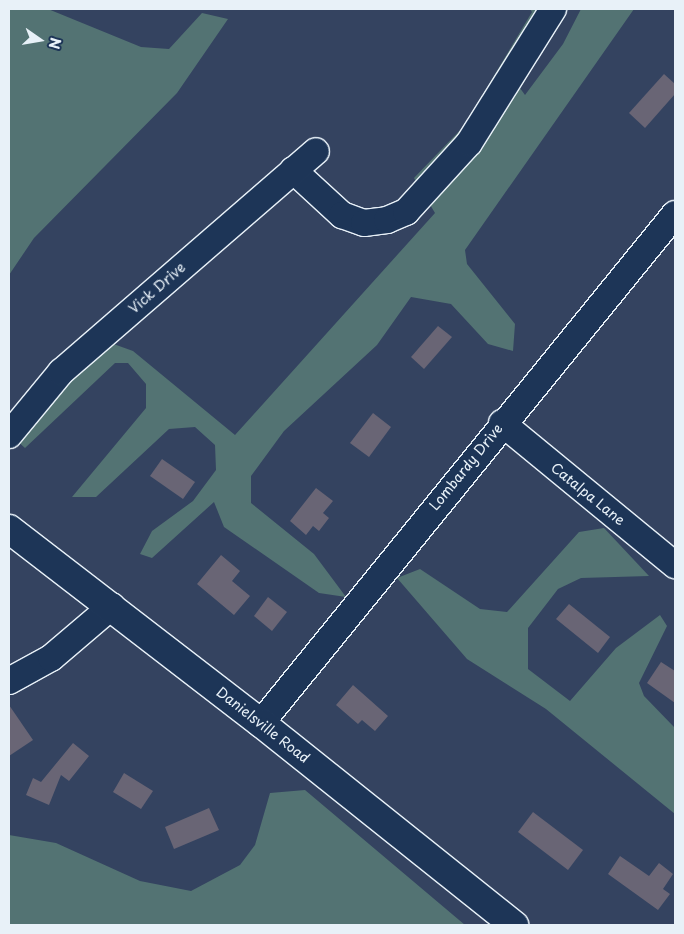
<!DOCTYPE html>
<html>
<head>
<meta charset="utf-8">
<style>
	body { margin:0 }
	#map { position:relative; width:684px; height:934px; overflow:hidden; background:#344360; font-family:"Playpen Sans",sans-serif }
	div>[style] { position:absolute }
	[style*='--x'] { left:calc(var(--x)*1px); top:calc(var(--y)*1px); width:calc(var(--w)*1px); rotate:calc(var(--a)*1deg) }
	.green>* { inset:0; background:#537373 }
	.building>* { inset:0; background:#696575 }
	.roads { filter:drop-shadow(1px 0 #e8f1f8) drop-shadow(-1px 0 #e8f1f8) drop-shadow(0 1px #e8f1f8) drop-shadow(0 -1px #e8f1f8) }
	.minor>* { height:26px; margin:-13px; padding:0 13px; transform-origin:13px; border-radius:13px; background:#1d3557 }
	.major>* { height:28px; margin:-14px; padding:0 14px; transform-origin:14px; border-radius:14px; background:#1d3557 }
	span { translate:-50% -50%; white-space:nowrap; text-align:center; line-height:1.15; -webkit-text-stroke:4px #1d3557; paint-order:stroke }
	.street-label { font-size:14px; color:#e8f1f8 }
	.frame { position:absolute; inset:0; border:10px solid #e8f1f8; pointer-events:none }
	.north { position:absolute; left:15px; top:15px; width:50px; height:50px; -webkit-text-stroke:4px #1d3557; paint-order:stroke; rotate:103deg; font-size:14px; font-weight:700; line-height:20px; text-align:center; color:#e8f1f8 }
	.north::after { content:''; display:block; margin:auto; width:18px; height:22px; background:#e8f1f8; clip-path:polygon(50% 0,100% 100%,50% 72%,0 100%) }
</style>
</head>
<body>
<div id="map">
	<div class="green">
		<i style="clip-path:polygon(9px 9px,48px 9px,141px 47px,169px 49px,202px 13px,228px 19px,177px 93px,34px 238px,9px 275px)"></i>
		<i style="clip-path:polygon(530px 9px,545px 9px,517px 84px,525px 95px,563px 44px,581px 9px,634px 9px,465px 250px,467px 264px,515px 324px,513px 351px,488px 344px,451px 304px,411px 297px,377px 345px,284px 431px,251px 476px,251px 503px,314px 554px,346px 597px,319px 593px,224px 527px,214px 502px,152px 558px,140px 554px,152px 531px,193px 501px,216px 470px,215px 445px,195px 427px,169px 429px,96px 497px,72px 497px,146px 408px,146px 384px,128px 363px,115px 363px,25px 448px,15px 439px,108px 342px,133px 351px,235px 435px,435px 213px,414px 178px,464px 126px,532px 12px)"></i>
		<i style="clip-path:polygon(604px 528px,649px 576px,581px 578px,558px 589px,528px 628px,528px 669px,570px 701px,616px 648px,660px 615px,667px 626px,639px 683px,644px 696px,675px 728px,675px 814px,546px 709px,467px 659px,397px 578px,420px 569px,480px 609px,507px 612px,579px 532px)"></i>
		<i style="clip-path:polygon(305px 790px,465px 925px,9px 925px,9px 835px,56px 843px,140px 881px,191px 891px,240px 865px,255px 845px,270px 793px)"></i>
	</div>
	<div class="building">
		<i style="clip-path:polygon(664px 74px,675px 84px,675px 94px,645px 128px,629px 113px)"></i>
		<i style="clip-path:polygon(438px 326px,452px 337px,424px 369px,411px 357px)"></i>
		<i style="clip-path:polygon(373px 413px,391px 427px,369px 457px,350px 443px)"></i>
		<i style="clip-path:polygon(162px 459px,195px 482px,183px 499px,150px 476px)"></i>
		<i style="clip-path:polygon(316px 488px,333px 501px,323px 513px,329px 518px,319px 531px,313px 526px,306px 535px,290px 521px)"></i>
		<i style="clip-path:polygon(221px 555px,240px 571px,232px 581px,250px 596px,234px 615px,197px 584px)"></i>
		<i style="clip-path:polygon(268px 597px,287px 612px,272px 631px,254px 616px)"></i>
		<i style="clip-path:polygon(569px 604px,610px 637px,598px 653px,556px 619px)"></i>
		<i style="clip-path:polygon(661px 662px,675px 671px,675px 703px,647px 683px)"></i>
		<i style="clip-path:polygon(353px 685px,388px 716px,375px 731px,362px 720px,358px 724px,336px 705px)"></i>
		<i style="clip-path:polygon(9px 705px,33px 740px,9px 756px)"></i>
		<i style="clip-path:polygon(73px 743px,89px 756px,69px 781px,61px 775px,49px 805px,26px 795px,33px 778px,41px 782px)"></i>
		<i style="clip-path:polygon(124px 773px,153px 791px,141px 809px,113px 792px)"></i>
		<i style="clip-path:polygon(209px 808px,219px 830px,174px 849px,165px 827px)"></i>
		<i style="clip-path:polygon(533px 812px,583px 850px,568px 870px,518px 832px)"></i>
		<i style="clip-path:polygon(620px 856px,649px 876px,659px 863px,673px 874px,663px 889px,670px 894px,658px 910px,608px 874px)"></i>
	</div>
	<div class="roads">
		<div class="minor">
			<i style="--x:293;--y:170;--w:67;--a:42.6"></i>
			<i style="--x:342;--y:215;--w:23;--a:20"></i>
			<i style="--x:364;--y:223;--w:23;--a:-7"></i>
			<i style="--x:387;--y:220;--w:21;--a:-23"></i>
			<i style="--x:406;--y:212;--w:93;--a:-47.6"></i>
			<i style="--x:469;--y:143;--w:158;--a:-57.9"></i>
			<i style="--x:502;--y:423;--w:224;--a:39.4"></i>
			<i style="--x:9;--y:435;--w:82;--a:-50.5"></i>
			<i style="--x:61;--y:372;--w:337;--a:-40.9"></i>
			<i style="--x:9;--y:681;--w:48;--a:-28.7"></i>
			<i style="--x:51;--y:658;--w:80;--a:-40.4"></i>
			<i style="--x:261;--y:723;--w:656;--a:-50.88"></i>
		</div>
		<div class="major">
			<i style="--x:9;--y:529;--w:318;--a:37.6"></i>
			<i style="--x:261;--y:723;--w:324;--a:38.6"></i>
		</div>
	</div>
	<div class="street-label">
		<span style="left:157px;top:288px;rotate:-41deg">Vick Drive</span>
		<span style="left:466px;top:467px;rotate:-51deg">Lombardy Drive</span>
		<span style="left:588px;top:494px;rotate:39deg">Catalpa Lane</span>
		<span style="left:263px;top:725px;rotate:38deg">Danielsville Road</span>
	</div>
	<div class="frame"></div>
	<div class="north">N</div>
</div>
</body>
</html>
